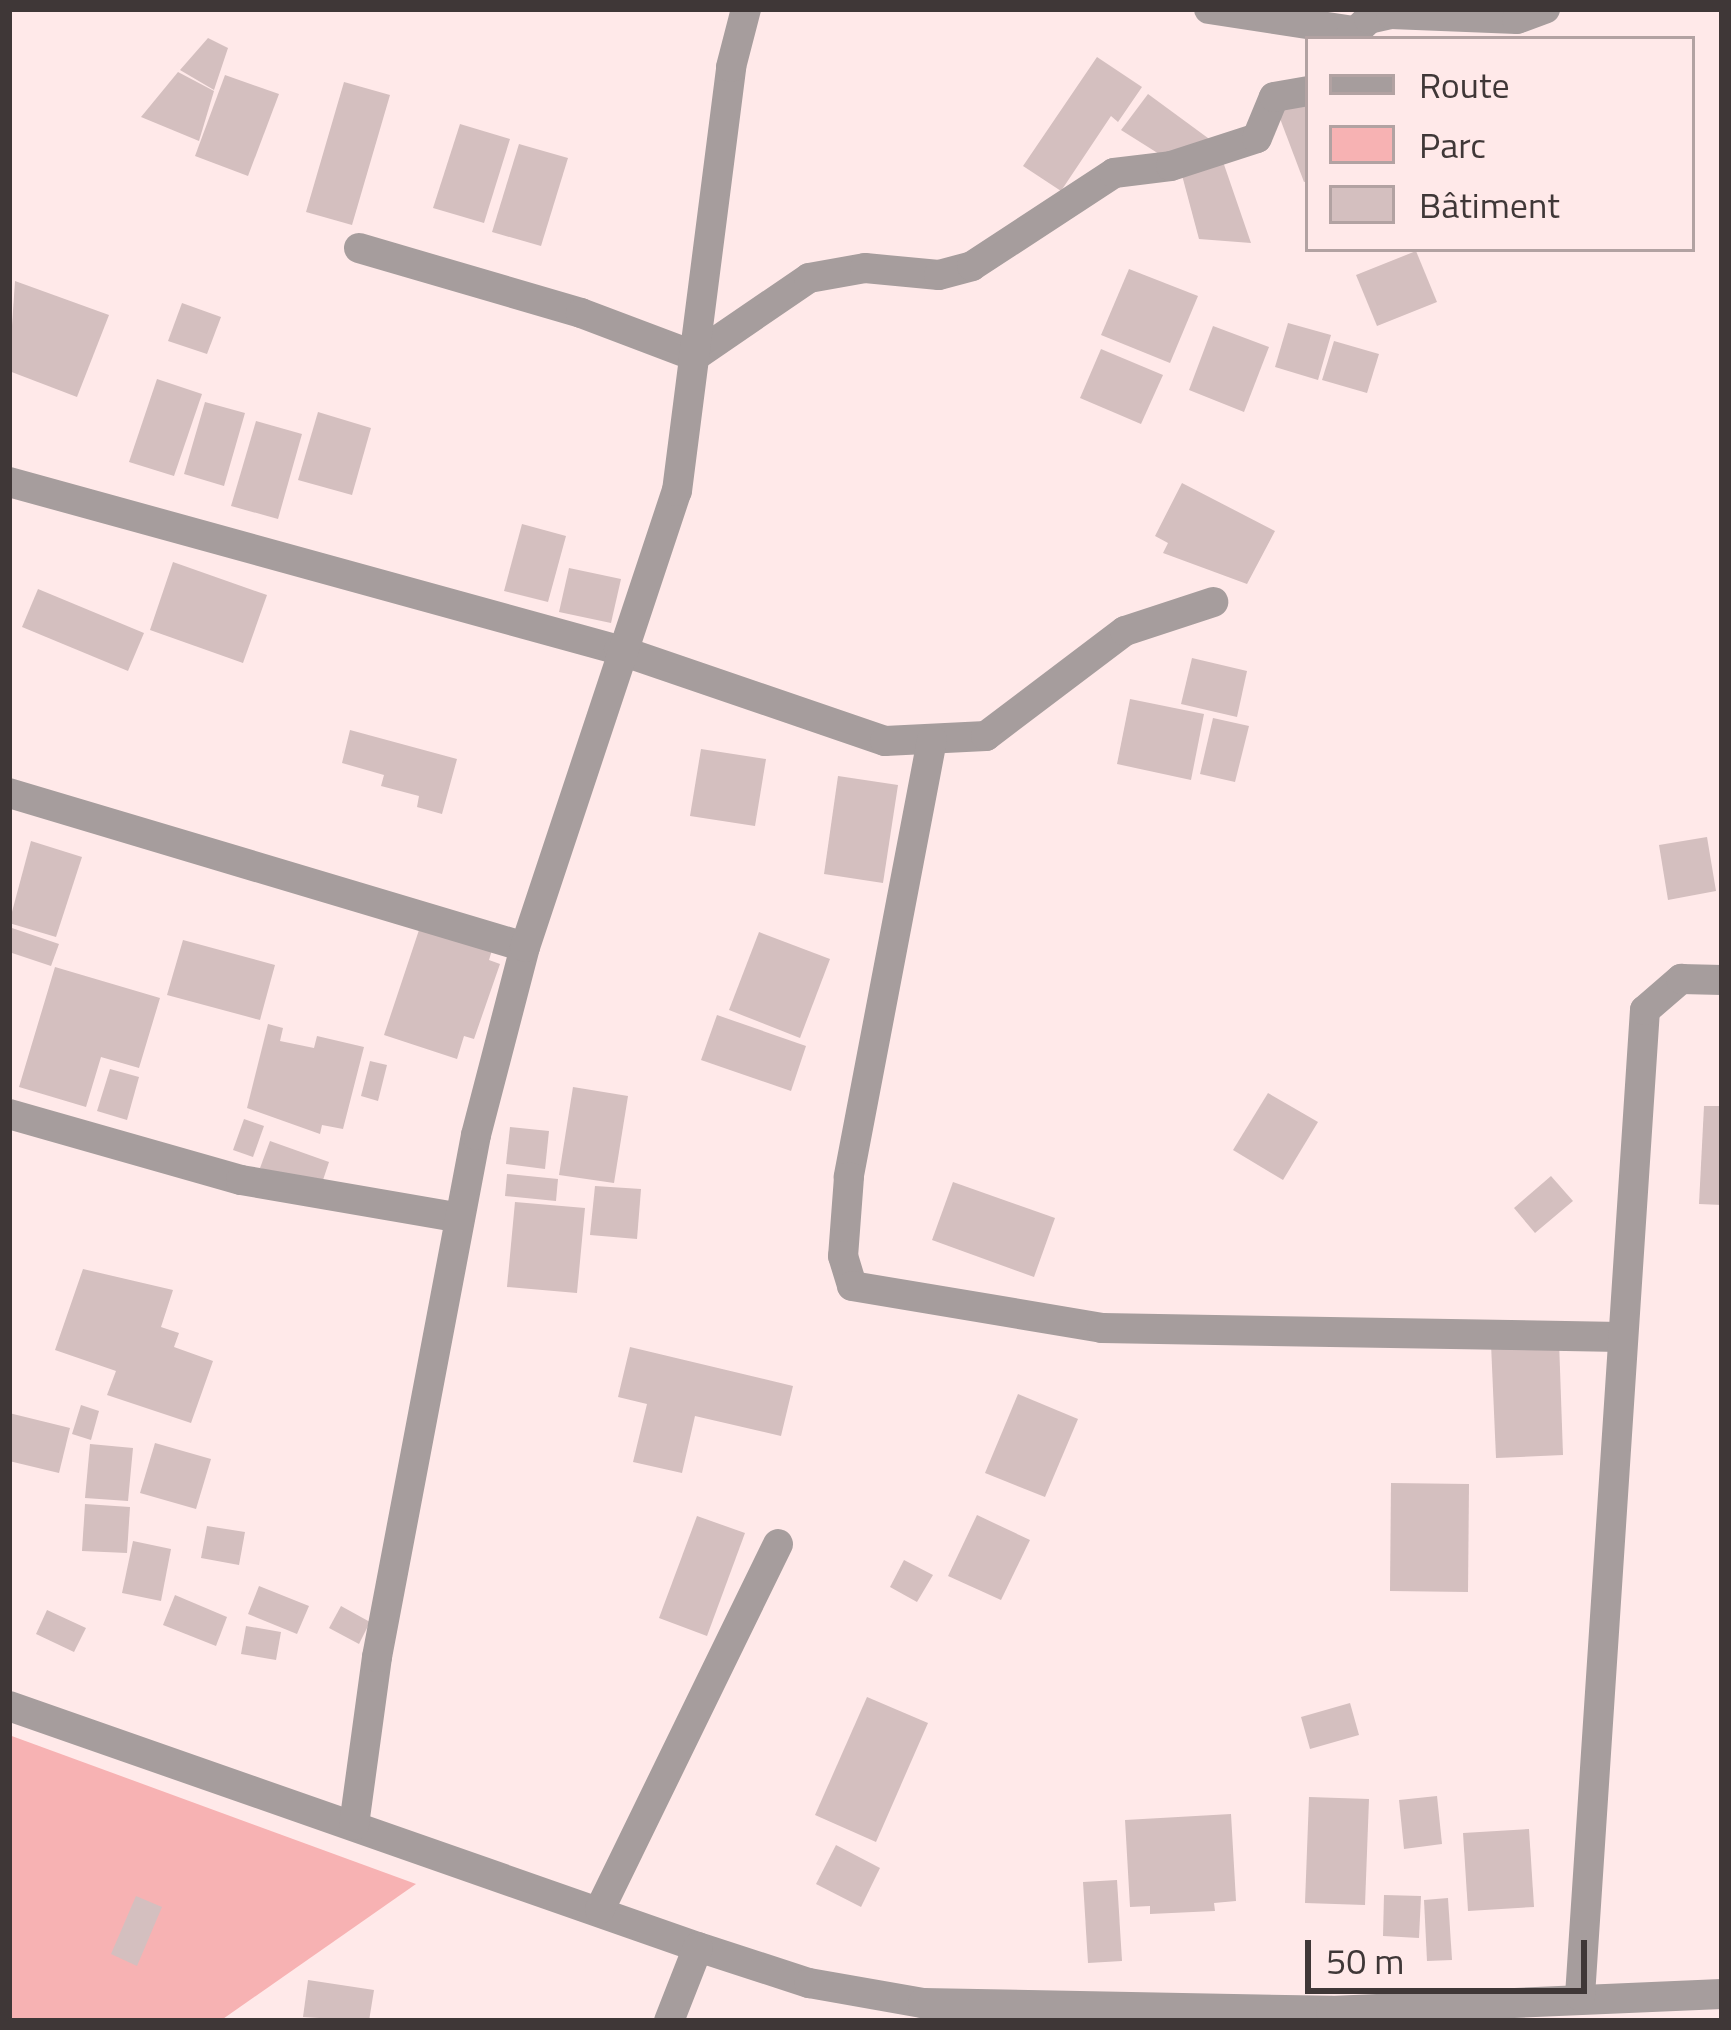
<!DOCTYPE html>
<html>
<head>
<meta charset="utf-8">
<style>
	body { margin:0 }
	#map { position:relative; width:1731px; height:2030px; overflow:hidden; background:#ffe9e9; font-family:"Titillium Web",sans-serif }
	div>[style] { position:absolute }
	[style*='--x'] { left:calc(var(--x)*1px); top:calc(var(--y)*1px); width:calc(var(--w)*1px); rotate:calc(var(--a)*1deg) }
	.green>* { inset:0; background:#f7b2b3 }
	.building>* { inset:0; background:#d4bfbf }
	.minor>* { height:30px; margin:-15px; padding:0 15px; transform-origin:15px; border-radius:15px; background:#a69d9d }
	span { translate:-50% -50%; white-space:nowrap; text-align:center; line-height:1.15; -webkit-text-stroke:10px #ffe9e9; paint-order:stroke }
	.frame { position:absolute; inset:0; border:12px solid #3f3737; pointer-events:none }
	.legend { position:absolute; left:1305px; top:36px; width:390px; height:216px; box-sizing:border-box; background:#ffe9e9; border:3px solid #b2a2a2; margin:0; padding:15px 21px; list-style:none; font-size:36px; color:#3f3737 }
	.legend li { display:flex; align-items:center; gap:24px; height:60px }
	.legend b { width:60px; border:3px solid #b2a2a2 }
	.scale { position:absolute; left:1305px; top:1940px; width:282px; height:54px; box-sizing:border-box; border:6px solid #3f3737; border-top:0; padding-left:15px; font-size:36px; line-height:42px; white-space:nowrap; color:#3f3737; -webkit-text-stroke:9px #ffe9e9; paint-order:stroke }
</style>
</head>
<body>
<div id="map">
	<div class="green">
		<i style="clip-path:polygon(9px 1735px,416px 1884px,220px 2021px,9px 2021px)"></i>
	</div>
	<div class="building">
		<i style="clip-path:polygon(208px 38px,228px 48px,214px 90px,180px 70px)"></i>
		<i style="clip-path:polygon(1097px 57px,1142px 87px,1118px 122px,1111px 116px,1061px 191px,1023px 166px)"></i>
		<i style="clip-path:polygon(178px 72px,214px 91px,199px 141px,141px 117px)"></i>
		<i style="clip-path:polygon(225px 75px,279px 94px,248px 176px,195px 156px)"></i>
		<i style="clip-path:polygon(344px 82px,390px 95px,352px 225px,306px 212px)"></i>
		<i style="clip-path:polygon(1148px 94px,1212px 141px,1175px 164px,1121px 130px)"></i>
		<i style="clip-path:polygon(1308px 96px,1308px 181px,1304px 182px,1276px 108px)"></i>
		<i style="clip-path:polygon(460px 124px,510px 139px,484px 223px,433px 208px)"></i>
		<i style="clip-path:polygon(519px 144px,568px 158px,541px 246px,492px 232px)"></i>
		<i style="clip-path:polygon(1219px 150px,1251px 243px,1199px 239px,1179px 164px)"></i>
		<i style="clip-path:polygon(1416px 251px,1437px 302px,1377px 326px,1356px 275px)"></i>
		<i style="clip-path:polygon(1129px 269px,1198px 296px,1170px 363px,1101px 335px)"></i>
		<i style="clip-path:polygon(15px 281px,109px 315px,77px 397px,9px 371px)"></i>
		<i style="clip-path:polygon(182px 303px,221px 317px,207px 354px,168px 341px)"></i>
		<i style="clip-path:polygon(1288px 323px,1331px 335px,1318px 380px,1275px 367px)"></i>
		<i style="clip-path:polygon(1213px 326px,1269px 347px,1244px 412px,1189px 390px)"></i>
		<i style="clip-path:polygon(1334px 341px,1379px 354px,1367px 393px,1322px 380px)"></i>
		<i style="clip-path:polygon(1101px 349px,1163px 375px,1141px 424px,1080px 398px)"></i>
		<i style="clip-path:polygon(157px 379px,202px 394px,174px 476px,129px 462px)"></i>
		<i style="clip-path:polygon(205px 402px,245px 413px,224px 486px,184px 474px)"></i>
		<i style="clip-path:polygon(318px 412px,371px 428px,352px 495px,298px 480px)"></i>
		<i style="clip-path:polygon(256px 421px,302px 434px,278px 519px,231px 506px)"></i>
		<i style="clip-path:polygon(1182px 483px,1275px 531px,1247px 584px,1163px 553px,1168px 543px,1155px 536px)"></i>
		<i style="clip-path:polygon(522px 524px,566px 536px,548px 602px,504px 591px)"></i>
		<i style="clip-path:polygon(173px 562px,267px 595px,243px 663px,150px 630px)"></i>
		<i style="clip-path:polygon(569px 568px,621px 579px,611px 623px,559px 612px)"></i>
		<i style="clip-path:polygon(38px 589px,144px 633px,128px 671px,22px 627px)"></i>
		<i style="clip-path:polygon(1192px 658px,1247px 671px,1237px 717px,1181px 704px)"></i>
		<i style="clip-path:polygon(1130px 699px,1204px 714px,1191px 780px,1117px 764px)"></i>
		<i style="clip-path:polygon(1213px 718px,1249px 726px,1235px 782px,1200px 774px)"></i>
		<i style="clip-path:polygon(350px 730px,457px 759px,442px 814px,417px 807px,419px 796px,381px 786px,384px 775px,342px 763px)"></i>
		<i style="clip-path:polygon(701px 749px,766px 759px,755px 826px,690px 816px)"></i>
		<i style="clip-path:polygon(838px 776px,898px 785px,883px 883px,824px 874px)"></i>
		<i style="clip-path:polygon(1707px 837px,1716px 891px,1668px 900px,1659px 845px)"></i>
		<i style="clip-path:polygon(31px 841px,82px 857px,56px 937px,9px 923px)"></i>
		<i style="clip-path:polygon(421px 924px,493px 947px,489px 960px,500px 964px,474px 1039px,464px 1036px,457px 1059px,384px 1035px)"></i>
		<i style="clip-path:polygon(9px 927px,59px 944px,51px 966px,9px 952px)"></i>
		<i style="clip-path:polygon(759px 932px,830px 959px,800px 1038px,729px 1010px)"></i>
		<i style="clip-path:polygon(183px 940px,275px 965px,260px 1020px,167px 995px)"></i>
		<i style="clip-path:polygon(55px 967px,160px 998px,139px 1068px,101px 1057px,86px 1107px,19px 1087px)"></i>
		<i style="clip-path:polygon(717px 1015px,806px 1046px,791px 1091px,701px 1060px)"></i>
		<i style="clip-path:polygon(268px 1024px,283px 1028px,280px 1041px,314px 1048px,317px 1036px,364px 1047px,343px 1129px,322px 1125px,320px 1134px,247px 1108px)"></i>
		<i style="clip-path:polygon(370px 1061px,387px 1065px,378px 1101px,361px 1096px)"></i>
		<i style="clip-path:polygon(110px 1069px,139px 1077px,127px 1120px,97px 1111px)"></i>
		<i style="clip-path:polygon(573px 1087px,628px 1096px,614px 1183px,559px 1175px)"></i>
		<i style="clip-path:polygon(1268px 1093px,1318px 1122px,1283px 1180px,1233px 1150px)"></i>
		<i style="clip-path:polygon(1704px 1106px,1722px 1106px,1722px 1205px,1699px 1204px)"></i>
		<i style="clip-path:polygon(244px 1119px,264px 1126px,253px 1157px,233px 1150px)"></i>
		<i style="clip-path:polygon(510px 1127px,549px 1131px,545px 1169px,506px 1164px)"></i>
		<i style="clip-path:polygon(270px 1141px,329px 1162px,320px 1189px,260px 1168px)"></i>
		<i style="clip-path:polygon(507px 1174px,558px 1179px,556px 1201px,505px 1196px)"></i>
		<i style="clip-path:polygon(1551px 1176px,1573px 1201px,1535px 1233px,1514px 1208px)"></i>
		<i style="clip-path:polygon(953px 1182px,1055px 1218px,1034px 1277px,932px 1240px)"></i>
		<i style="clip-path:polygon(595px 1186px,641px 1189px,637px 1239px,590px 1235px)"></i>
		<i style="clip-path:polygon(515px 1202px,585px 1208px,577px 1293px,507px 1287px)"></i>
		<i style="clip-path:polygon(83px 1269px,173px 1290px,161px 1327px,179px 1333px,174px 1347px,213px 1361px,191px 1423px,107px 1395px,116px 1371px,55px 1350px)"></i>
		<i style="clip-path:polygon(1559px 1341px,1563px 1455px,1496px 1458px,1491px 1344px)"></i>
		<i style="clip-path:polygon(630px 1347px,793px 1386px,781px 1436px,695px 1416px,682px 1473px,633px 1462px,647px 1404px,618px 1397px)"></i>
		<i style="clip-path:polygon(1018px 1394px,1078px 1419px,1045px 1497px,985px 1473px)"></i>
		<i style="clip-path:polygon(81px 1405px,99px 1411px,91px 1440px,72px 1434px)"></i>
		<i style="clip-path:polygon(9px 1413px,70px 1428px,59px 1473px,9px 1461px)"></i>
		<i style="clip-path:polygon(155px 1443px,211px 1459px,196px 1509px,140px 1493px)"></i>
		<i style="clip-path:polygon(90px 1444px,133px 1448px,128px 1501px,85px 1498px)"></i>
		<i style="clip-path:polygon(1391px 1483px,1469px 1484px,1468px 1592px,1390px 1591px)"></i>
		<i style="clip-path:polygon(85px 1504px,130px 1507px,127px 1553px,82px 1551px)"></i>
		<i style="clip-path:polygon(977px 1515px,1030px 1540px,1001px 1600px,948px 1576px)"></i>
		<i style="clip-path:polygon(697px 1516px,745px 1533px,707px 1636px,659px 1618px)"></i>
		<i style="clip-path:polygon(207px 1526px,245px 1532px,239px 1565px,201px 1558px)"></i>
		<i style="clip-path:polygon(133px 1541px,171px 1549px,161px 1601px,122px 1593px)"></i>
		<i style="clip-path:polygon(904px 1560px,933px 1575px,917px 1602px,890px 1587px)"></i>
		<i style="clip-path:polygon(259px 1586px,309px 1606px,297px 1634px,248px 1614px)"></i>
		<i style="clip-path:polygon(175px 1595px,227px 1617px,216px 1646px,163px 1625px)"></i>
		<i style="clip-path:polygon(341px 1606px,370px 1622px,359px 1644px,329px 1628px)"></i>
		<i style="clip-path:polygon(47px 1610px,86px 1628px,74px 1652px,36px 1634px)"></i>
		<i style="clip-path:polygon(246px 1626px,281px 1632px,276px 1660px,241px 1654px)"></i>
		<i style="clip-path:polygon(867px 1697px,928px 1723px,876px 1842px,815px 1815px)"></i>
		<i style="clip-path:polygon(1350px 1703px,1359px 1735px,1310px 1749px,1301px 1717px)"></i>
		<i style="clip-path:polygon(1437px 1796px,1442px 1844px,1404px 1849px,1399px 1800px)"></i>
		<i style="clip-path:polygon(1309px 1797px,1369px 1799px,1365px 1905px,1305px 1903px)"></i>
		<i style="clip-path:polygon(1231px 1814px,1236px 1901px,1214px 1903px,1215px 1911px,1150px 1914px,1150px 1906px,1130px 1907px,1125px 1820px)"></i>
		<i style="clip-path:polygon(1529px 1829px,1534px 1907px,1468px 1911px,1463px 1833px)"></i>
		<i style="clip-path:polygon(836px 1845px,880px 1868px,861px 1907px,816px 1884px)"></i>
		<i style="clip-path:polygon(1117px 1880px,1122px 1961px,1088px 1963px,1083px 1882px)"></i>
		<i style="clip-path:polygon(1384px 1895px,1421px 1896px,1419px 1938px,1383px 1936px)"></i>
		<i style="clip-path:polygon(136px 1896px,162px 1907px,137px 1966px,111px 1954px)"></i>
		<i style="clip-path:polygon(1448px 1898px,1452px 1960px,1427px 1961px,1424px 1900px)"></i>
		<i style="clip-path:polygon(308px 1980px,374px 1990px,369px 2021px,303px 2017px)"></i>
	</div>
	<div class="minor">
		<i style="--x:1209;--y:9;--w:145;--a:8.7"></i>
		<i style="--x:1348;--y:39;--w:29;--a:-44"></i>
		<i style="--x:1369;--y:19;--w:23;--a:-13"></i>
		<i style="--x:1391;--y:14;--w:126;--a:2.3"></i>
		<i style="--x:1517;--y:19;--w:30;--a:-20"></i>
		<i style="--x:359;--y:248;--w:231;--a:16.3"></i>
		<i style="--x:581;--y:313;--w:122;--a:20.7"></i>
		<i style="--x:695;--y:356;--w:138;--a:-34.4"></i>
		<i style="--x:809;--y:278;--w:57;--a:-10.1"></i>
		<i style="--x:865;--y:268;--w:74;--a:5.4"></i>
		<i style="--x:939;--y:275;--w:34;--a:-15"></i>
		<i style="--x:972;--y:266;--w:170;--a:-33.2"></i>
		<i style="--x:1114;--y:173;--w:57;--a:-7"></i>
		<i style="--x:1171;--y:166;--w:90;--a:-18"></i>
		<i style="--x:1257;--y:138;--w:44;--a:-67.5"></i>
		<i style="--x:1274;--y:97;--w:35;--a:-10"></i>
		<i style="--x:9;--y:482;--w:633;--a:15.4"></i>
		<i style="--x:619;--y:650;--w:281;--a:18.9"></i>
		<i style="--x:885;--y:741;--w:101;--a:-2.8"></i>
		<i style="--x:986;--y:736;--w:174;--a:-37.1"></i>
		<i style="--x:1125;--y:631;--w:93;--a:-18.2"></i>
		<i style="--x:932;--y:740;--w:445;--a:100.8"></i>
		<i style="--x:849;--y:1177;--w:79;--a:94.3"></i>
		<i style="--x:843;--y:1256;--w:31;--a:73"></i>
		<i style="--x:852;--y:1286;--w:254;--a:9.5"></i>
		<i style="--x:1102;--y:1328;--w:519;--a:0.99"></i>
		<i style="--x:9;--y:793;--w:538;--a:16.62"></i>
		<i style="--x:9;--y:1114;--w:241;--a:15.9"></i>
		<i style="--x:241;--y:1180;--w:222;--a:9.8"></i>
		<i style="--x:9;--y:1706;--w:730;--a:19.28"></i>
		<i style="--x:698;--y:1947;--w:117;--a:18"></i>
		<i style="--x:809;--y:1983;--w:116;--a:10"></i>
		<i style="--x:923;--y:2003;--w:408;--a:1.1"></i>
		<i style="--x:1331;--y:2011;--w:391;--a:-2.5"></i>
		<i style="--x:354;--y:1825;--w:170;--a:-82.2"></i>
		<i style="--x:377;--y:1657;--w:531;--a:-79.26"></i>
		<i style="--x:476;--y:1135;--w:194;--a:-75.4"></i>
		<i style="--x:525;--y:947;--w:481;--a:-71.6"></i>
		<i style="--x:677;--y:491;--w:427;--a:-82.7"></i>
		<i style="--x:731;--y:67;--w:60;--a:-75.5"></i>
		<i style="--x:600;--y:1909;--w:406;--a:-64"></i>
		<i style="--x:1580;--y:1996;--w:988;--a:-86.23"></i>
		<i style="--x:1645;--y:1010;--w:48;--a:-40.7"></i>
		<i style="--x:1681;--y:979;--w:41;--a:1.4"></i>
		<i style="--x:669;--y:2021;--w:79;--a:-68.6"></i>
	</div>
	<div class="frame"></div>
	<ul class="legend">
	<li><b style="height:15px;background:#a69d9d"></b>Route</li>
	<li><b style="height:33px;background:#f7b2b3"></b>Parc</li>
	<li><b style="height:33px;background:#d4bfbf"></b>Bâtiment</li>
	</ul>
	<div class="scale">50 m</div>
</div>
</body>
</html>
